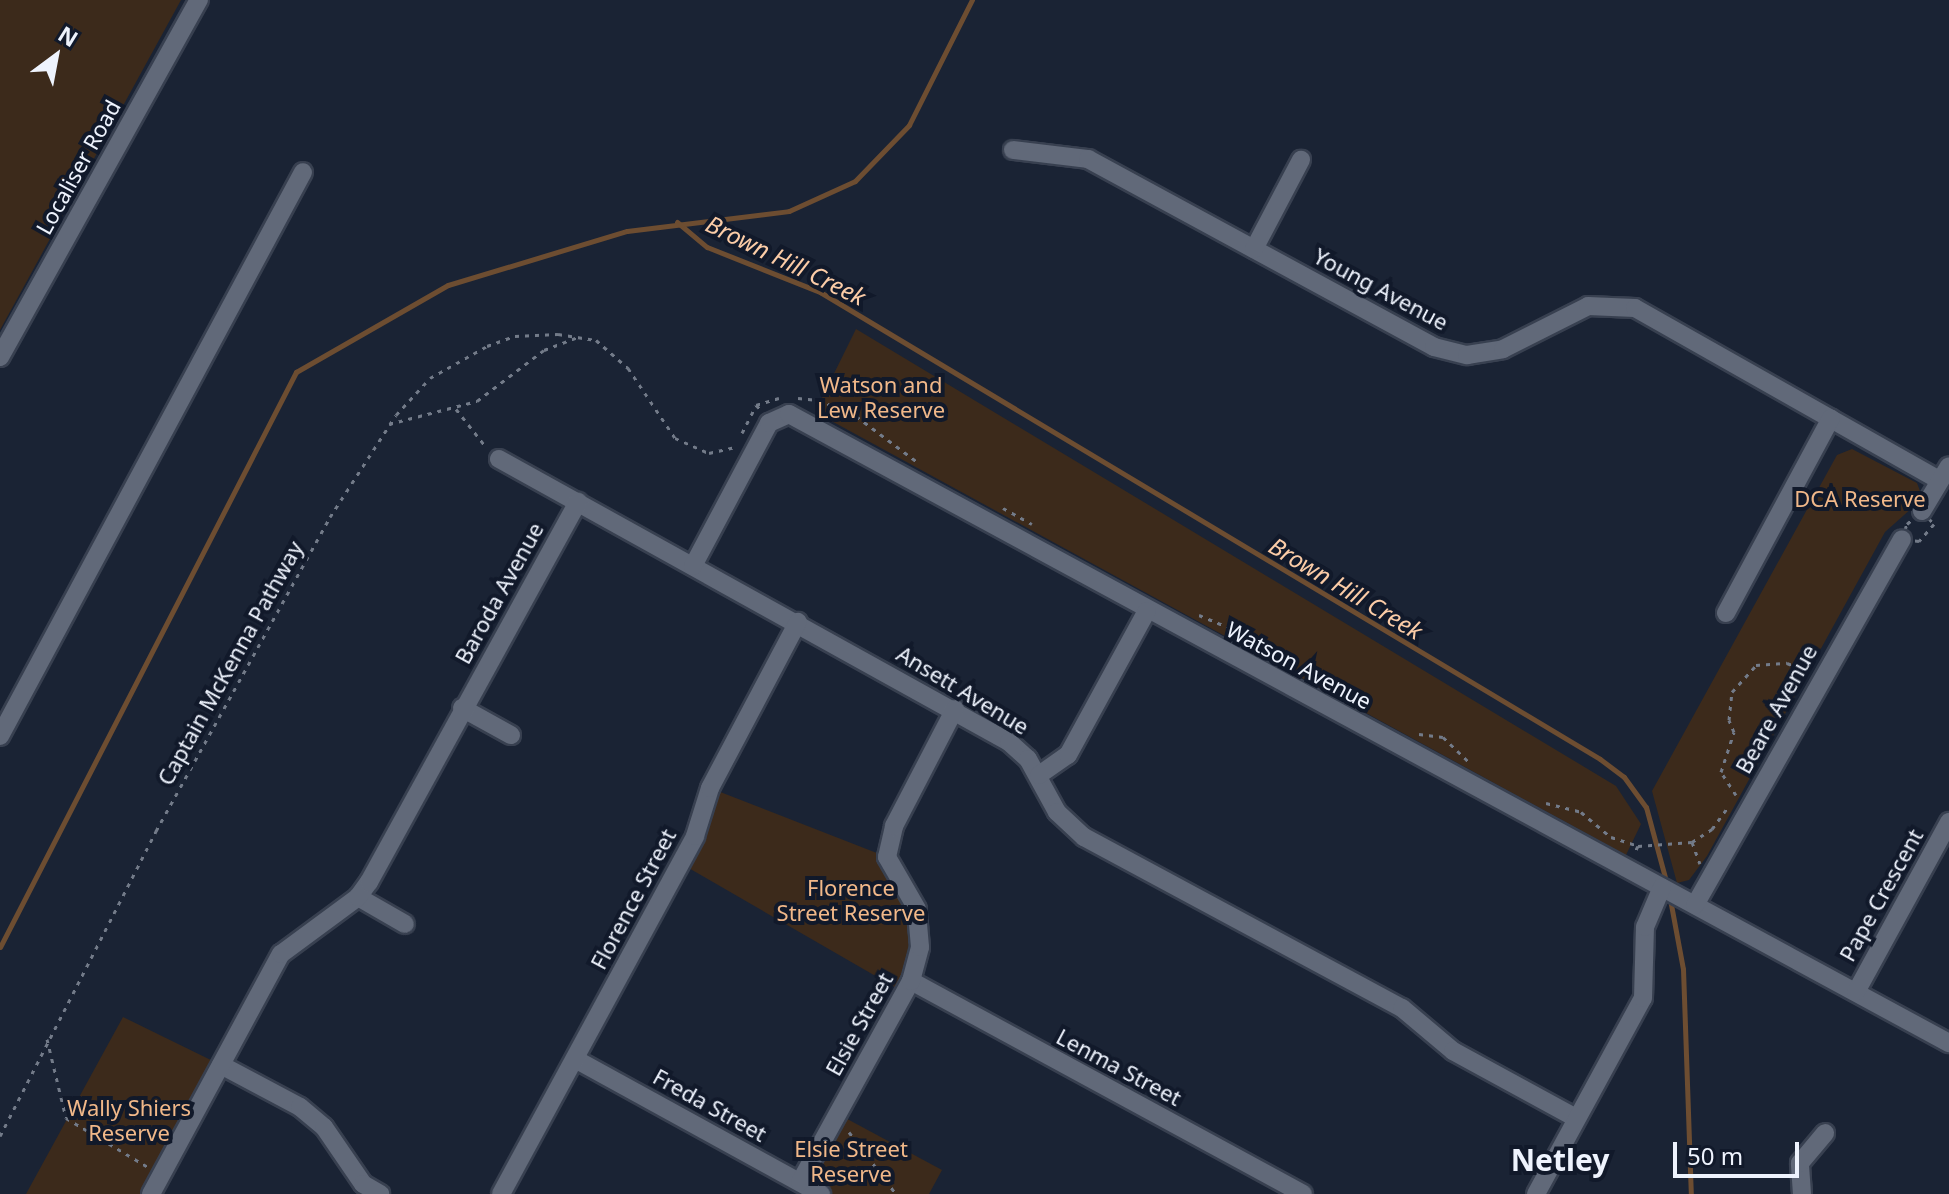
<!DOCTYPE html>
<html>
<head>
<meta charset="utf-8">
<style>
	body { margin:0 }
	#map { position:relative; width:1949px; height:1194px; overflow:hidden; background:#1a2334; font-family:"Noto Sans",sans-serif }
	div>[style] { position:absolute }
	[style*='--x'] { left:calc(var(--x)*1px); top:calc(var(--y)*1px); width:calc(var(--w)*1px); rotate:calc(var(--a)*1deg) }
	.green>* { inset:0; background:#3c2a1b }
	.stream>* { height:5px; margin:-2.5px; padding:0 2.5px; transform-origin:2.5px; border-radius:2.5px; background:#6d4d31 }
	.path>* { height:3px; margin-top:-1.5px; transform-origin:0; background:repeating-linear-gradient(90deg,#737b89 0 4px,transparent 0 10px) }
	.roads { filter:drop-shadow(2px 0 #384050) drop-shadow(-2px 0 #384050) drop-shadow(0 2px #384050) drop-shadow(0 -2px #384050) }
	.minor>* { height:18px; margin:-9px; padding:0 9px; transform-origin:9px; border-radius:9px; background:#616979 }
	span { translate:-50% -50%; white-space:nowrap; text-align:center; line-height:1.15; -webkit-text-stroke:8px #11192a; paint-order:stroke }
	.street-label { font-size:22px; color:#eef3fd }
	.park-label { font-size:22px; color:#f1b889 }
	.water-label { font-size:24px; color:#fbcca7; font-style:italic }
	.district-label { font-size:30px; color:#eef3fd; font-weight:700 }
	.north { position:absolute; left:16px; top:16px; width:80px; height:80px; -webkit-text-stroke:6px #11192a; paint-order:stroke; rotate:32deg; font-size:22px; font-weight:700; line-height:32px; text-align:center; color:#eef3fd }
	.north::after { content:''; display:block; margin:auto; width:28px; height:36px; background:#eef3fd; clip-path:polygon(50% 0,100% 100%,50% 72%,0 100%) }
	.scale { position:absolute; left:1673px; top:1142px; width:126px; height:36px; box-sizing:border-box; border:4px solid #eef3fd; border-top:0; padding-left:10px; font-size:24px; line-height:28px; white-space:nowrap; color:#eef3fd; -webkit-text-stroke:6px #11192a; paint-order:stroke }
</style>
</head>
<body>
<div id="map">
	<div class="green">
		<i style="clip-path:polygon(0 0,181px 0,0 330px)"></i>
		<i style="clip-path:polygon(856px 329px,1616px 786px,1641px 824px,1626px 855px,815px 412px)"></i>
		<i style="clip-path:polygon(1852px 449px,1917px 483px,1920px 491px,1912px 508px,1885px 532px,1707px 856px,1689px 880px,1677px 883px,1652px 791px,1837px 455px)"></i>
		<i style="clip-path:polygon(710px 788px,887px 857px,917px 909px,905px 993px,680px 863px)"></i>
		<i style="clip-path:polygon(123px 1017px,221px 1065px,151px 1194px,26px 1194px)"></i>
		<i style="clip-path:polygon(838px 1114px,942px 1170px,929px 1194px,821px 1194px,800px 1182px)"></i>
	</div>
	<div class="stream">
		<i style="--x:677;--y:222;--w:39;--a:40"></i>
		<i style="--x:707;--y:247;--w:122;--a:21.7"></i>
		<i style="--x:820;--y:292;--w:909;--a:30.91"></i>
		<i style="--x:1600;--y:759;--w:30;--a:37"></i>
		<i style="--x:1624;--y:777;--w:37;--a:54"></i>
		<i style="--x:1646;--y:807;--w:81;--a:74.9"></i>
		<i style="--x:1670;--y:899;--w:71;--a:79.5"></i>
		<i style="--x:1683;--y:969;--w:225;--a:88"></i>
		<i style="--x:0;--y:947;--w:647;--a:-62.76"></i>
		<i style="--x:296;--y:372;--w:175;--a:-29.8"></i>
		<i style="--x:448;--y:285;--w:187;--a:-16.8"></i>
		<i style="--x:627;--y:231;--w:163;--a:-7"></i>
		<i style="--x:789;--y:211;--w:72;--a:-24.4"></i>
		<i style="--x:855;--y:181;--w:78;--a:-46"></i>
		<i style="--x:909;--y:125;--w:140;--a:-63.3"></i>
	</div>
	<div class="path">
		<i style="--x:798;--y:398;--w:20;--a:6"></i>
		<i style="--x:818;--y:400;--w:41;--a:22.8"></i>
		<i style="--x:856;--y:416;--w:75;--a:36.9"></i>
		<i style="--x:756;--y:405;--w:24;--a:-17"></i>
		<i style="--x:456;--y:409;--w:48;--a:51.7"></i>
		<i style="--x:389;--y:424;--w:91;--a:-14.6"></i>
		<i style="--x:477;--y:401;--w:84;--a:-37.3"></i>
		<i style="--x:544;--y:350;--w:36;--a:-21"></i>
		<i style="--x:742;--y:433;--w:31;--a:-63"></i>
		<i style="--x:756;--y:405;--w:6;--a:45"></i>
		<i style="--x:1003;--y:508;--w:33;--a:29"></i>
		<i style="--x:1922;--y:511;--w:18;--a:47"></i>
		<i style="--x:1934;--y:524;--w:23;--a:131"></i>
		<i style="--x:1919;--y:541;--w:17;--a:-173"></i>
		<i style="--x:1902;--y:539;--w:16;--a:-72"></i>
		<i style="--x:1907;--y:524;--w:20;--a:-41"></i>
		<i style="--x:1199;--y:615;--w:67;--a:22.8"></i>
		<i style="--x:1261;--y:641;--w:62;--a:34.5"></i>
		<i style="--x:1419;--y:734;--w:24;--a:7"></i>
		<i style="--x:1443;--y:737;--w:36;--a:44"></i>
		<i style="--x:1736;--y:795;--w:27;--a:-123"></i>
		<i style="--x:1721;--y:772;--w:42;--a:-72"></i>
		<i style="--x:1734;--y:732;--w:13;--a:-113"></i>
		<i style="--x:1729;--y:720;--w:28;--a:-84"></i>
		<i style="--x:1732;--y:692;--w:36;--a:-48"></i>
		<i style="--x:1756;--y:665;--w:31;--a:-4"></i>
		<i style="--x:1787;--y:663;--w:22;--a:22"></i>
		<i style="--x:1546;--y:803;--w:36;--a:14"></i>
		<i style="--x:1581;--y:812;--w:39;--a:40"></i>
		<i style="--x:1611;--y:837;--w:28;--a:18"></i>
		<i style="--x:1638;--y:846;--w:8;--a:120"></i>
		<i style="--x:1692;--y:842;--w:23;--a:70"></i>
		<i style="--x:1638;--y:846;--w:54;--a:-4.2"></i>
		<i style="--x:1692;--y:842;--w:24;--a:-33"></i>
		<i style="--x:1712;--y:829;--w:29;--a:-54"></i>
		<i style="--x:47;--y:1039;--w:81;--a:76.5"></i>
		<i style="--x:66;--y:1118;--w:96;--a:30.9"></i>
		<i style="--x:849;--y:1132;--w:78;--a:52.8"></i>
		<i style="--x:0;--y:1136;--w:343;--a:-62.9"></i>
		<i style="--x:156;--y:831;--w:359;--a:-61"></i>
		<i style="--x:330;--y:517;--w:121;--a:-57.1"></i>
		<i style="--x:396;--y:415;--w:50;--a:-47.4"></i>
		<i style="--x:430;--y:378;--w:65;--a:-29.3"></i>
		<i style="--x:487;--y:346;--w:30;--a:-20"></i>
		<i style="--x:515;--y:336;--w:43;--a:-2.7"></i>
		<i style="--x:558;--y:334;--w:38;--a:9"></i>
		<i style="--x:596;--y:340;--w:43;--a:41.2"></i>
		<i style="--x:628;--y:368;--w:84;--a:56.1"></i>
		<i style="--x:675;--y:438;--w:37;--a:24"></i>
		<i style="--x:709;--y:453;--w:27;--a:-13"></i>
	</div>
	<div class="roads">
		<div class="minor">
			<i style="--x:1013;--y:150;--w:76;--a:6.8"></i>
			<i style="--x:1088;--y:159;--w:394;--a:28.5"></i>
			<i style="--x:1434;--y:347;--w:34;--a:14"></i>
			<i style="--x:1467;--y:355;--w:36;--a:-9"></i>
			<i style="--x:1503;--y:349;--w:95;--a:-26.8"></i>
			<i style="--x:1588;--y:306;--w:47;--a:2.4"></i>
			<i style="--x:1635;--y:308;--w:349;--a:29.5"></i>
			<i style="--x:1254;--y:249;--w:101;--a:-62.2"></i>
			<i style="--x:0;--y:357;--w:409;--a:-60.9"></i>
			<i style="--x:499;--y:459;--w:583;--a:29.03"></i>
			<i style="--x:1009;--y:742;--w:25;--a:42"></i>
			<i style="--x:1028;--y:759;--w:60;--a:61.3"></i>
			<i style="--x:1057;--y:812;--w:37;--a:43"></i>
			<i style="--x:1084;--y:837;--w:361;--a:28.3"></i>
			<i style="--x:1402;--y:1008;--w:67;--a:40.1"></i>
			<i style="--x:1453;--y:1051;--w:140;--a:28.6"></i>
			<i style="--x:1922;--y:511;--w:52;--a:-59"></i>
			<i style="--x:693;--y:566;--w:162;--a:-62"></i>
			<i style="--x:769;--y:423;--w:22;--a:-24"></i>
			<i style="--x:789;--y:414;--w:1320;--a:28.47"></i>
			<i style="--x:1726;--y:613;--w:221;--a:-61.7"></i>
			<i style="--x:462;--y:708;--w:56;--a:28.9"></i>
			<i style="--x:0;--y:736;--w:640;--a:-61.75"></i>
			<i style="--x:1039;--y:775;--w:35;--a:-35"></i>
			<i style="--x:1068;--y:755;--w:164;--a:-61.3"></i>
			<i style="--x:358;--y:897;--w:54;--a:29.9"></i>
			<i style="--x:1695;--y:905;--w:420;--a:-60.5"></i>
			<i style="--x:911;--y:981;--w:446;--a:28.5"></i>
			<i style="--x:1856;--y:992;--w:194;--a:-61.3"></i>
			<i style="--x:575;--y:1059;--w:281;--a:28.8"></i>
			<i style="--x:221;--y:1065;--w:89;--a:28"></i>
			<i style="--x:300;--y:1107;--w:31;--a:40"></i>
			<i style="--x:324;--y:1127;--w:69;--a:55.6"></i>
			<i style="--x:363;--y:1184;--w:20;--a:30"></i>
			<i style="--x:800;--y:1182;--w:230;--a:-61.1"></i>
			<i style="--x:911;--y:981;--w:35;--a:-75"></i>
			<i style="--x:920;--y:947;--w:38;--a:-95"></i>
			<i style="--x:917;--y:909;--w:60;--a:-120"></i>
			<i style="--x:887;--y:857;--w:32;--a:-77"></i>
			<i style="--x:894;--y:826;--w:132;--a:-62.5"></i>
			<i style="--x:151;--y:1194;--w:273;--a:-61.6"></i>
			<i style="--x:281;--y:954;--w:96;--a:-36.5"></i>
			<i style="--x:358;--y:897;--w:19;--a:-54"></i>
			<i style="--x:369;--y:882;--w:434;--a:-61.2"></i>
			<i style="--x:501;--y:1194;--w:407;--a:-61.5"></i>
			<i style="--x:695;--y:836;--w:50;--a:-72.6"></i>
			<i style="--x:710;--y:788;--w:188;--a:-62.1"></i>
			<i style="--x:1536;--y:1194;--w:223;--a:-61.4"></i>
			<i style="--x:1643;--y:998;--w:71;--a:-88.4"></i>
			<i style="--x:1645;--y:927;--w:43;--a:-67"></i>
			<i style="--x:1802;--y:1194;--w:31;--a:-94"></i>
			<i style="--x:1800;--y:1163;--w:39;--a:-50"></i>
		</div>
	</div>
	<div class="street-label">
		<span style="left:78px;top:167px;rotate:-61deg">Localiser Road</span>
		<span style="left:1381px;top:289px;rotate:28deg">Young Avenue</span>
		<span style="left:499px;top:593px;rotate:-61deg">Baroda Avenue</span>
		<span style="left:230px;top:663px;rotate:-61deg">Captain McKenna Pathway</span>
		<span style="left:1299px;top:665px;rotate:28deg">Watson Avenue</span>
		<span style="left:963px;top:690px;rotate:31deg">Ansett Avenue</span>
		<span style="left:1776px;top:709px;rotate:-61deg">Beare Avenue</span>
		<span style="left:1881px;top:895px;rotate:-61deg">Pape Crescent</span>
		<span style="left:633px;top:899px;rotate:-62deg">Florence Street</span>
		<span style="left:859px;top:1024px;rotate:-61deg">Elsie Street</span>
		<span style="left:1119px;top:1067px;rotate:28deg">Lenma Street</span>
		<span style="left:710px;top:1105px;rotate:29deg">Freda Street</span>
	</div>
	<div class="park-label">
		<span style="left:881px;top:397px">Watson and<br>Lew Reserve</span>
		<span style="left:1860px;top:499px">DCA Reserve</span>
		<span style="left:851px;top:900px">Florence<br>Street Reserve</span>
		<span style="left:129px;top:1120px">Wally Shiers<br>Reserve</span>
		<span style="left:851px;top:1161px">Elsie Street<br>Reserve</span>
	</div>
	<div class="water-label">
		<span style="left:786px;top:260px;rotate:26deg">Brown Hill Creek</span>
		<span style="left:1346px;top:588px;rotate:31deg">Brown Hill Creek</span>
	</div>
	<div class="district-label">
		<span style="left:1560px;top:1160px">Netley</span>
	</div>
	<div class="north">N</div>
	<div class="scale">50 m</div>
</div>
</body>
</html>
